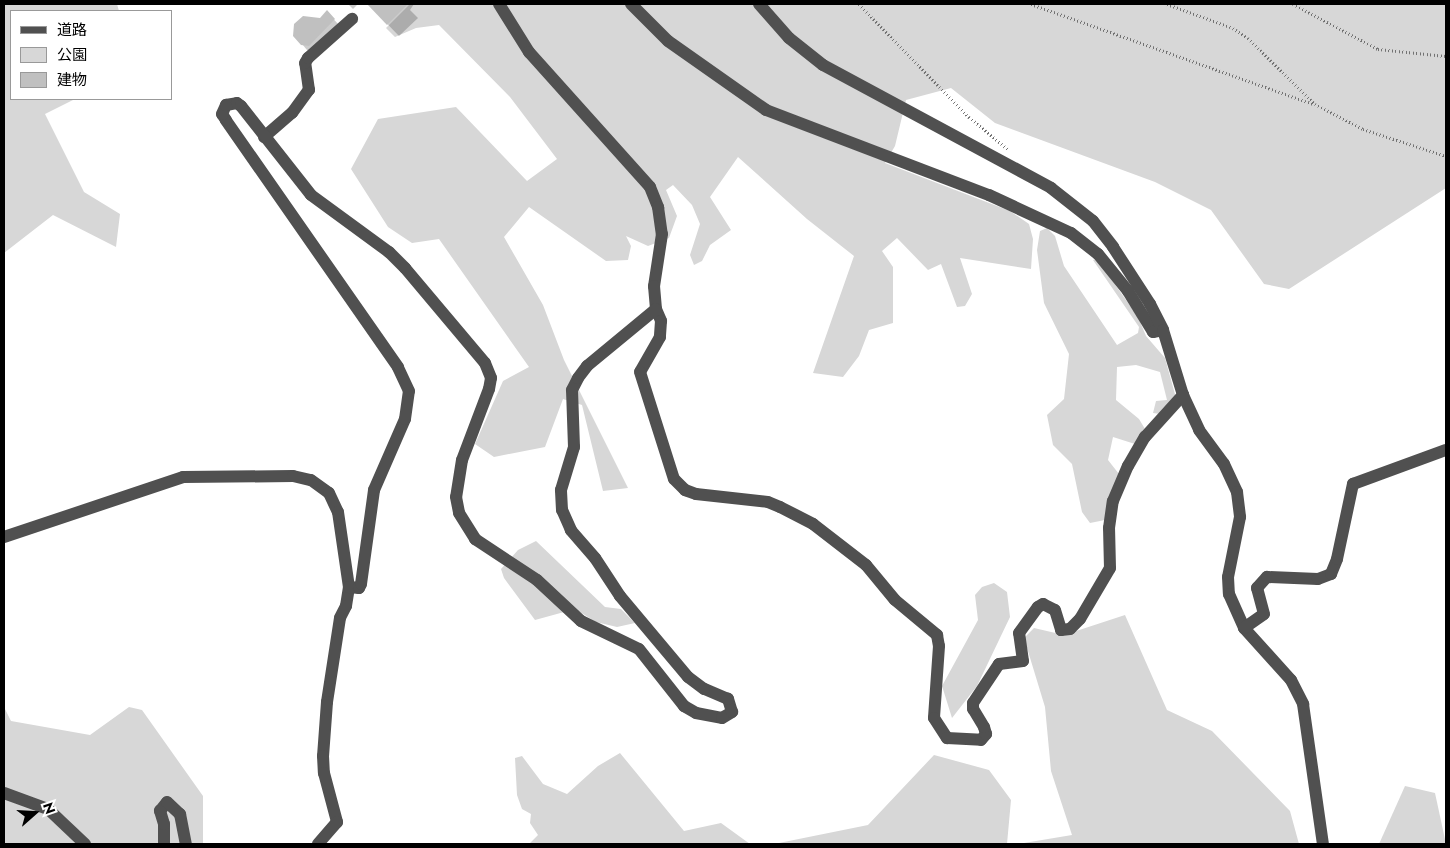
<!DOCTYPE html>
<html>
<head>
<meta charset="utf-8">
<style>
	body { margin:0 }
	#map { position:relative; width:1450px; height:848px; overflow:hidden; background:#fff; font-family:Jost,"Noto Sans JP",sans-serif }
	div>[style] { position:absolute }
	[style*='--x'] { left:calc(var(--x)*1px); top:calc(var(--y)*1px); width:calc(var(--w)*1px); rotate:calc(var(--a)*1deg) }
	.green>* { inset:0; background:#d7d7d7 }
	.shadow>* { inset:0; background:#0003 }
	.building>* { inset:0; background:#c0c0c0 }
	.path>* { height:2.5px; margin-top:-1.25px; transform-origin:0; background:repeating-linear-gradient(90deg,#727272 0 1px,transparent 0 3.5px) }
	.minor>* { height:12px; margin:-6px; padding:0 6px; transform-origin:6px; border-radius:6px; background:#505050 }
	span { translate:-50% -50%; white-space:nowrap; text-align:center; line-height:1.15; -webkit-text-stroke:4.5px #fff; paint-order:stroke }
	.frame { position:absolute; inset:0; border:5px solid #000; pointer-events:none }
	.legend { position:absolute; left:10px; top:10px; width:162px; height:90px; box-sizing:border-box; background:#fff; border:1px solid #999; margin:0; padding:6px 9px; list-style:none; font-size:15px; color:#000 }
	.legend li { display:flex; align-items:center; gap:10px; height:25px }
	.legend b { width:25px; border:1px solid #999 }
	.north { position:absolute; left:10px; top:788px; width:50px; height:50px; -webkit-text-stroke:4px #fff; paint-order:stroke; rotate:71deg; font-size:14px; font-weight:700; line-height:20px; text-align:center; color:#000 }
	.north::after { content:''; display:block; margin:auto; width:18px; height:22px; background:#000; clip-path:polygon(50% 0,100% 100%,50% 72%,0 100%) }
</style>
</head>
<body>
<div id="map">
	<div class="green">
		<i style="clip-path:polygon(4px 4px,117px 4px,119px 11px,11px 11px,11px 99px,75px 99px,45px 114px,84px 192px,120px 214px,116px 247px,53px 215px,4px 253px)"></i>
		<i style="clip-path:polygon(410px 4px,1446px 4px,1446px 188px,1289px 289px,1264px 284px,1211px 210px,1155px 182px,995px 123px,951px 88px,906px 100px,895px 146px,885px 163px,1010px 211px,1029px 224px,1033px 239px,1031px 269px,960px 258px,972px 294px,965px 306px,957px 307px,941px 264px,928px 270px,897px 238px,882px 251px,893px 267px,893px 323px,869px 330px,859px 356px,843px 377px,813px 373px,854px 256px,807px 219px,738px 157px,710px 197px,731px 230px,710px 245px,702px 261px,694px 265px,690px 255px,700px 224px,692px 205px,673px 185px,666px 190px,677px 216px,669px 238px,648px 246px,626px 236px,631px 246px,628px 260px,606px 261px,529px 207px,504px 237px,543px 305px,564px 360px,628px 488px,603px 491px,582px 405px,563px 399px,545px 447px,494px 457px,475px 444px,503px 381px,529px 367px,439px 239px,412px 243px,388px 227px,351px 169px,378px 119px,456px 107px,527px 181px,557px 159px,510px 97px,439px 25px,416px 28px,395px 37px,386px 28px)"></i>
		<i style="clip-path:polygon(1047px 228px,1055px 236px,1064px 266px,1117px 345px,1138px 333px,1139px 327px,1093px 260px,1097px 259px,1138px 317px,1146px 336px,1165px 358px,1176px 398px,1160px 414px,1153px 413px,1156px 401px,1167px 400px,1160px 372px,1136px 365px,1117px 367px,1116px 400px,1139px 419px,1145px 429px,1135px 444px,1113px 437px,1108px 460px,1119px 474px,1105px 520px,1090px 523px,1082px 512px,1072px 464px,1053px 445px,1047px 415px,1064px 399px,1069px 354px,1044px 303px,1037px 250px,1040px 231px)"></i>
		<i style="clip-path:polygon(536px 541px,605px 607px,621px 609px,635px 623px,617px 627px,596px 622px,575px 609px,535px 620px,504px 578px,501px 569px,518px 550px)"></i>
		<i style="clip-path:polygon(994px 583px,1007px 592px,1010px 617px,977px 686px,952px 718px,942px 686px,978px 620px,975px 595px,982px 587px)"></i>
		<i style="clip-path:polygon(1125px 615px,1167px 710px,1212px 731px,1290px 811px,1299px 844px,1018px 844px,1072px 835px,1051px 771px,1045px 707px,1024px 638px,1034px 628px,1064px 635px)"></i>
		<i style="clip-path:polygon(4px 707px,11px 721px,90px 735px,129px 707px,142px 710px,203px 796px,203px 844px,4px 844px)"></i>
		<i style="clip-path:polygon(620px 753px,684px 831px,721px 823px,750px 844px,529px 844px,538px 835px,530px 823px,531px 814px,522px 809px,517px 795px,515px 758px,522px 756px,543px 784px,567px 794px,598px 766px)"></i>
		<i style="clip-path:polygon(934px 755px,989px 770px,1011px 800px,1007px 844px,774px 844px,868px 825px)"></i>
		<i style="clip-path:polygon(1405px 786px,1435px 793px,1446px 844px,1379px 844px)"></i>
	</div>
	<div class="shadow">
		<i style="clip-path:polygon(348px 4px,358px 4px,353px 9px)"></i>
		<i style="clip-path:polygon(368px 4px,414px 4px,410px 10px,418px 18px,399px 36px)"></i>
		<i style="clip-path:polygon(327px 12px,339px 25px,315px 51px,307px 50px,302px 44px)"></i>
	</div>
	<div class="building">
		<i style="clip-path:polygon(367px 4px,408px 4px,387px 25px)"></i>
		<i style="clip-path:polygon(327px 10px,335px 19px,309px 46px,301px 45px,293px 36px,294px 24px,303px 16px,320px 18px)"></i>
	</div>
	<div class="path">
		<i style="--x:859;--y:4;--w:158;--a:45.8"></i>
		<i style="--x:969;--y:117;--w:52;--a:39.5"></i>
		<i style="--x:1031;--y:4;--w:299;--a:19.5"></i>
		<i style="--x:1167;--y:4;--w:70;--a:20"></i>
		<i style="--x:1233;--y:28;--w:18;--a:34"></i>
		<i style="--x:1248;--y:38;--w:94;--a:44.6"></i>
		<i style="--x:1315;--y:104;--w:54;--a:27.5"></i>
		<i style="--x:1363;--y:129;--w:87;--a:18"></i>
		<i style="--x:1293;--y:4;--w:96;--a:27.9"></i>
		<i style="--x:1378;--y:49;--w:68;--a:5.9"></i>
	</div>
	<div class="minor">
		<i style="--x:499;--y:4;--w:57;--a:58"></i>
		<i style="--x:529;--y:52;--w:181;--a:48.1"></i>
		<i style="--x:650;--y:187;--w:22;--a:68"></i>
		<i style="--x:658;--y:207;--w:27;--a:82"></i>
		<i style="--x:662;--y:234;--w:53;--a:98.7"></i>
		<i style="--x:654;--y:286;--w:23;--a:85"></i>
		<i style="--x:656;--y:309;--w:13;--a:67"></i>
		<i style="--x:661;--y:321;--w:16;--a:94"></i>
		<i style="--x:660;--y:337;--w:40;--a:119.7"></i>
		<i style="--x:640;--y:372;--w:112;--a:72.4"></i>
		<i style="--x:674;--y:479;--w:16;--a:45"></i>
		<i style="--x:685;--y:490;--w:12;--a:20"></i>
		<i style="--x:696;--y:494;--w:72;--a:6.3"></i>
		<i style="--x:768;--y:502;--w:13;--a:23"></i>
		<i style="--x:780;--y:507;--w:37;--a:27"></i>
		<i style="--x:813;--y:524;--w:67;--a:37.7"></i>
		<i style="--x:866;--y:565;--w:45;--a:50.4"></i>
		<i style="--x:895;--y:600;--w:55;--a:39.8"></i>
		<i style="--x:937;--y:635;--w:11;--a:80"></i>
		<i style="--x:939;--y:646;--w:72;--a:94"></i>
		<i style="--x:934;--y:718;--w:24;--a:57"></i>
		<i style="--x:947;--y:738;--w:34;--a:3"></i>
		<i style="--x:981;--y:740;--w:8;--a:-50"></i>
		<i style="--x:986;--y:734;--w:7;--a:-106"></i>
		<i style="--x:984;--y:727;--w:21;--a:-121"></i>
		<i style="--x:973;--y:709;--w:6;--a:-90"></i>
		<i style="--x:973;--y:703;--w:47;--a:-56.3"></i>
		<i style="--x:999;--y:664;--w:24;--a:-7"></i>
		<i style="--x:1023;--y:661;--w:28;--a:-98"></i>
		<i style="--x:1019;--y:633;--w:32;--a:-54"></i>
		<i style="--x:1038;--y:607;--w:6;--a:-31"></i>
		<i style="--x:1043;--y:604;--w:13;--a:27"></i>
		<i style="--x:1055;--y:610;--w:21;--a:73"></i>
		<i style="--x:1061;--y:630;--w:9;--a:-6"></i>
		<i style="--x:1070;--y:629;--w:14;--a:-45"></i>
		<i style="--x:1080;--y:619;--w:59;--a:-59.5"></i>
		<i style="--x:1110;--y:568;--w:40;--a:-91.4"></i>
		<i style="--x:1109;--y:528;--w:27;--a:-82"></i>
		<i style="--x:1113;--y:501;--w:38;--a:-67"></i>
		<i style="--x:1128;--y:466;--w:34;--a:-60"></i>
		<i style="--x:1145;--y:437;--w:57;--a:-47.9"></i>
		<i style="--x:631;--y:4;--w:52;--a:45"></i>
		<i style="--x:668;--y:41;--w:120;--a:35.1"></i>
		<i style="--x:766;--y:110;--w:239;--a:20.9"></i>
		<i style="--x:989;--y:195;--w:90;--a:24.9"></i>
		<i style="--x:1071;--y:233;--w:34;--a:38"></i>
		<i style="--x:1098;--y:254;--w:48;--a:51"></i>
		<i style="--x:1128;--y:291;--w:48;--a:58.6"></i>
		<i style="--x:1153;--y:332;--w:10;--a:-11"></i>
		<i style="--x:759;--y:4;--w:45;--a:48.6"></i>
		<i style="--x:789;--y:38;--w:43;--a:38.5"></i>
		<i style="--x:823;--y:65;--w:259;--a:28.3"></i>
		<i style="--x:1051;--y:188;--w:53;--a:38.2"></i>
		<i style="--x:1093;--y:221;--w:33;--a:52"></i>
		<i style="--x:1113;--y:247;--w:68;--a:57"></i>
		<i style="--x:1150;--y:304;--w:29;--a:63"></i>
		<i style="--x:1163;--y:330;--w:68;--a:72.9"></i>
		<i style="--x:1183;--y:395;--w:38;--a:65"></i>
		<i style="--x:1199;--y:430;--w:42;--a:53.7"></i>
		<i style="--x:1224;--y:464;--w:31;--a:65"></i>
		<i style="--x:1237;--y:492;--w:25;--a:83"></i>
		<i style="--x:1240;--y:517;--w:61;--a:101.3"></i>
		<i style="--x:1228;--y:577;--w:17;--a:87"></i>
		<i style="--x:1229;--y:594;--w:37;--a:66"></i>
		<i style="--x:1244;--y:628;--w:70;--a:47.9"></i>
		<i style="--x:1291;--y:680;--w:27;--a:63"></i>
		<i style="--x:1303;--y:704;--w:141;--a:81.9"></i>
		<i style="--x:264;--y:137;--w:37;--a:-41"></i>
		<i style="--x:292;--y:113;--w:29;--a:-54"></i>
		<i style="--x:309;--y:90;--w:27;--a:-98"></i>
		<i style="--x:305;--y:63;--w:6;--a:-59"></i>
		<i style="--x:308;--y:58;--w:59;--a:-41.6"></i>
		<i style="--x:4;--y:537;--w:189;--a:-18.5"></i>
		<i style="--x:183;--y:477;--w:110;--a:-0.5"></i>
		<i style="--x:293;--y:476;--w:18;--a:13"></i>
		<i style="--x:311;--y:480;--w:22;--a:36"></i>
		<i style="--x:329;--y:493;--w:21;--a:65"></i>
		<i style="--x:338;--y:512;--w:76;--a:81.7"></i>
		<i style="--x:349;--y:587;--w:19;--a:99"></i>
		<i style="--x:346;--y:606;--w:13;--a:117"></i>
		<i style="--x:340;--y:618;--w:85;--a:98.8"></i>
		<i style="--x:327;--y:702;--w:54;--a:94.2"></i>
		<i style="--x:323;--y:756;--w:17;--a:87"></i>
		<i style="--x:324;--y:773;--w:51;--a:75.1"></i>
		<i style="--x:337;--y:822;--w:29;--a:131"></i>
		<i style="--x:349;--y:587;--w:10;--a:6"></i>
		<i style="--x:359;--y:588;--w:4;--a:-63"></i>
		<i style="--x:361;--y:584;--w:95;--a:-82.1"></i>
		<i style="--x:374;--y:490;--w:77;--a:-66.4"></i>
		<i style="--x:405;--y:419;--w:28;--a:-82"></i>
		<i style="--x:409;--y:391;--w:26;--a:-115"></i>
		<i style="--x:398;--y:367;--w:301;--a:-124.9"></i>
		<i style="--x:226;--y:120;--w:7;--a:-124"></i>
		<i style="--x:222;--y:114;--w:10;--a:-66"></i>
		<i style="--x:226;--y:105;--w:11;--a:-10"></i>
		<i style="--x:237;--y:103;--w:5;--a:37"></i>
		<i style="--x:241;--y:106;--w:113;--a:51.8"></i>
		<i style="--x:311;--y:195;--w:97;--a:36.2"></i>
		<i style="--x:389;--y:252;--w:23;--a:45"></i>
		<i style="--x:405;--y:268;--w:124;--a:49.9"></i>
		<i style="--x:485;--y:363;--w:16;--a:68"></i>
		<i style="--x:491;--y:378;--w:11;--a:100"></i>
		<i style="--x:489;--y:389;--w:76;--a:110.8"></i>
		<i style="--x:462;--y:460;--w:37;--a:99"></i>
		<i style="--x:456;--y:497;--w:16;--a:79"></i>
		<i style="--x:459;--y:513;--w:31;--a:58"></i>
		<i style="--x:475;--y:539;--w:74;--a:33.5"></i>
		<i style="--x:537;--y:580;--w:60;--a:43"></i>
		<i style="--x:581;--y:621;--w:64;--a:25.8"></i>
		<i style="--x:639;--y:649;--w:73;--a:51.7"></i>
		<i style="--x:684;--y:706;--w:14;--a:30"></i>
		<i style="--x:696;--y:713;--w:26;--a:11"></i>
		<i style="--x:722;--y:718;--w:12;--a:-31"></i>
		<i style="--x:732;--y:712;--w:14;--a:-107"></i>
		<i style="--x:728;--y:699;--w:26;--a:-157"></i>
		<i style="--x:704;--y:689;--w:20;--a:-143"></i>
		<i style="--x:688;--y:677;--w:106;--a:-130"></i>
		<i style="--x:620;--y:596;--w:45;--a:-123.3"></i>
		<i style="--x:595;--y:558;--w:37;--a:-131"></i>
		<i style="--x:571;--y:530;--w:22;--a:-114"></i>
		<i style="--x:562;--y:510;--w:20;--a:-93"></i>
		<i style="--x:561;--y:490;--w:45;--a:-73.2"></i>
		<i style="--x:574;--y:447;--w:57;--a:-92"></i>
		<i style="--x:572;--y:390;--w:13;--a:-63"></i>
		<i style="--x:578;--y:378;--w:15;--a:-53"></i>
		<i style="--x:587;--y:366;--w:89;--a:-39.6"></i>
		<i style="--x:1244;--y:628;--w:24;--a:-35"></i>
		<i style="--x:1264;--y:614;--w:27;--a:-105"></i>
		<i style="--x:1257;--y:588;--w:15;--a:-48"></i>
		<i style="--x:1267;--y:577;--w:51;--a:2.2"></i>
		<i style="--x:1318;--y:579;--w:14;--a:-21"></i>
		<i style="--x:1331;--y:574;--w:16;--a:-68"></i>
		<i style="--x:1337;--y:559;--w:77;--a:-78"></i>
		<i style="--x:1353;--y:484;--w:99;--a:-20.1"></i>
		<i style="--x:4;--y:793;--w:47;--a:20"></i>
		<i style="--x:48;--y:809;--w:51;--a:43.4"></i>
		<i style="--x:164;--y:844;--w:20;--a:-90"></i>
		<i style="--x:164;--y:824;--w:14;--a:-107"></i>
		<i style="--x:160;--y:811;--w:11;--a:-52"></i>
		<i style="--x:167;--y:802;--w:18;--a:43"></i>
		<i style="--x:180;--y:814;--w:31;--a:79"></i>
	</div>
	<div class="frame"></div>
	<ul class="legend">
	<li><b style="height:6px;background:#505050"></b>道路</li>
	<li><b style="height:14px;background:#d7d7d7"></b>公園</li>
	<li><b style="height:14px;background:#c0c0c0"></b>建物</li>
	</ul>
	<div class="north">N</div>
</div>
</body>
</html>
